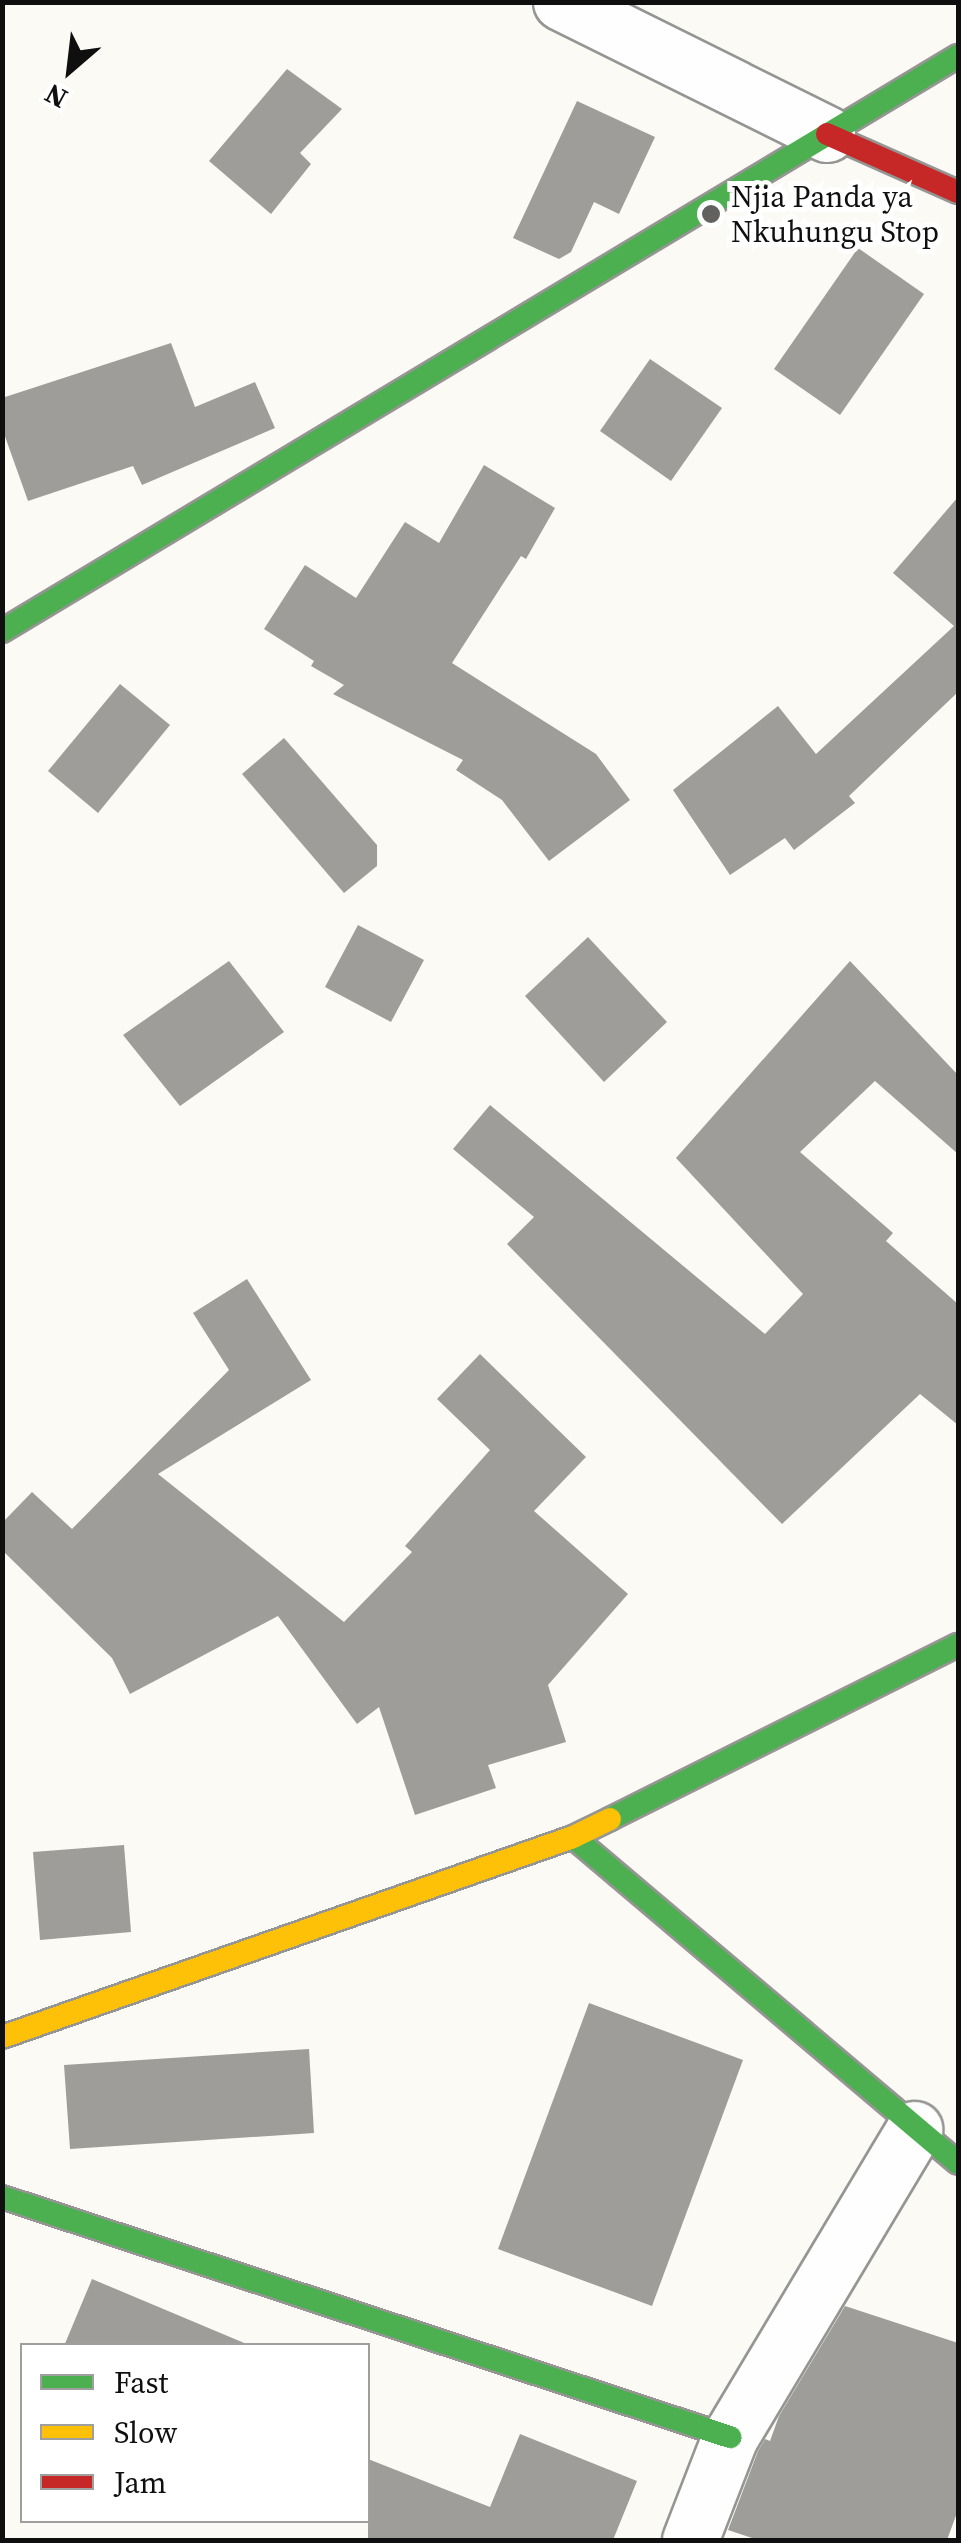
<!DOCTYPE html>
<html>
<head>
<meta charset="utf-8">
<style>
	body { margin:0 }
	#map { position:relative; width:961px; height:2543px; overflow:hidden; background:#fbfaf5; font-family:"Source Serif 4",serif }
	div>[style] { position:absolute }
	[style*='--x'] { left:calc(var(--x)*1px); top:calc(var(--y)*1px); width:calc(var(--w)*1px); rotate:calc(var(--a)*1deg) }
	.building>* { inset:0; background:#9f9d9a }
	.roads { filter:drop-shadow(2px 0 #959593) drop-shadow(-2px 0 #959593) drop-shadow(0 2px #959593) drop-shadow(0 -2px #959593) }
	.street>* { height:55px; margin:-27.5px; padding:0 27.5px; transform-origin:27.5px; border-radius:27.5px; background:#fefefe }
	.fast>* { height:22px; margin:-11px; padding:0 11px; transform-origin:11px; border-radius:11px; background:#4caf50 }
	.slow>* { height:22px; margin:-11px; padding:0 11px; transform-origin:11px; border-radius:11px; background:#ffc107 }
	.jam>* { height:22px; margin:-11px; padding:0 11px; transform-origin:11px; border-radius:11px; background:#c62828 }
	.dots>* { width:28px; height:28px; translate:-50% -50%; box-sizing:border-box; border:5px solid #fff; border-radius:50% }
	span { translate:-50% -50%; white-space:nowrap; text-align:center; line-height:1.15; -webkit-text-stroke:10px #fff; paint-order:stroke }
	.poi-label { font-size:30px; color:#0f0f0f }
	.left { translate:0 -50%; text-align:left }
	.frame { position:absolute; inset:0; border:5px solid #0f0f0f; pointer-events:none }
	.legend { position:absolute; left:20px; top:2343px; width:350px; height:180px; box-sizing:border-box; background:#fff; border:2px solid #9f9f9f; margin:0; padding:12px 18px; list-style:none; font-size:30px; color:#0f0f0f }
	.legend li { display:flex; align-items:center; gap:20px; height:50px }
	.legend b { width:50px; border:2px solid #9f9f9f }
	.north { position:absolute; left:20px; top:20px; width:100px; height:100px; -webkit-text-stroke:8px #fff; paint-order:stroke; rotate:208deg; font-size:28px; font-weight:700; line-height:40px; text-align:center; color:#0f0f0f }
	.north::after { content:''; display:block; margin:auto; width:35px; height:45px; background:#0f0f0f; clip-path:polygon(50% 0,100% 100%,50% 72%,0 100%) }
</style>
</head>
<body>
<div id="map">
	<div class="building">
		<i style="clip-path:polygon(287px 69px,342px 109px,300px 153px,311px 164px,271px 214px,209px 161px)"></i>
		<i style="clip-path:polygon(577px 101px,655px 137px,619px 214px,594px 202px,571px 252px,559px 259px,513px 238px)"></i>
		<i style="clip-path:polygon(858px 248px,924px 294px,840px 415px,774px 369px)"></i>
		<i style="clip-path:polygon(171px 343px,195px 407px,255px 382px,275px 428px,142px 485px,133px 466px,28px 501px,2px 428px,2px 398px)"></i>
		<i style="clip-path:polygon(650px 359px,722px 408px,671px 481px,600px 431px)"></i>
		<i style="clip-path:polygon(484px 465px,555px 508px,526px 559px,521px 556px,452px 663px,596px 754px,630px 800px,549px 861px,502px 800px,456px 770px,463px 760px,333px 694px,344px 685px,311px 666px,314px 661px,264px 629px,305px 565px,356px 598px,405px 522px,439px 543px)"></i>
		<i style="clip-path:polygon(958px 497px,958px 692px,849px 796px,855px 803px,794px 850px,785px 838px,730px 875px,673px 790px,778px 706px,816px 754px,954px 626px,893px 573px)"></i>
		<i style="clip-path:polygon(120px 684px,170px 725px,98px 813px,48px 771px)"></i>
		<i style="clip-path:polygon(284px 738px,377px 845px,377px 866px,344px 893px,242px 774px)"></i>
		<i style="clip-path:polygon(358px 925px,424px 960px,391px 1022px,325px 987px)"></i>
		<i style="clip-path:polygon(588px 937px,667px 1022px,604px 1082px,525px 996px)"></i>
		<i style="clip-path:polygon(229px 961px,284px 1032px,180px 1106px,123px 1035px)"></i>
		<i style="clip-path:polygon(850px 961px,958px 1075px,958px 1154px,875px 1081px,800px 1152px,893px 1233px,886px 1241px,958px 1304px,958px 1425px,920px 1394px,782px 1524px,507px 1244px,534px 1217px,453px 1149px,490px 1105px,765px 1334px,803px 1294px,676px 1158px)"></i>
		<i style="clip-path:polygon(247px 1279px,311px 1380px,158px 1474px,344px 1622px,412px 1552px,405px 1546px,490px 1450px,437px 1399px,480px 1354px,586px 1457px,534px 1511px,628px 1594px,548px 1685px,566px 1742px,488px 1765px,496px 1788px,415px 1815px,379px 1707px,357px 1724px,278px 1616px,130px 1694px,112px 1658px,2px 1550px,2px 1523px,32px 1492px,72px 1529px,229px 1370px,193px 1313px)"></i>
		<i style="clip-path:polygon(124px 1845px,131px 1932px,40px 1940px,33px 1852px)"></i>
		<i style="clip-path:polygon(589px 2003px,743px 2060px,652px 2306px,498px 2249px)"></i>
		<i style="clip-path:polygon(309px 2049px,314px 2133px,70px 2149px,64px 2065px)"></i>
		<i style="clip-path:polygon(92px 2279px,249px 2345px,249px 2346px,64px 2346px)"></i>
		<i style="clip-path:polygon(845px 2306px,958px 2343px,958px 2510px,947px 2540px,758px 2540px,728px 2530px,758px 2451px,765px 2439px,770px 2441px,779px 2416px)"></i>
		<i style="clip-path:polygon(520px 2434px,637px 2481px,613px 2540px,368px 2540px,368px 2459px,490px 2507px)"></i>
	</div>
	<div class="roads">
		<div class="street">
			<i style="--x:561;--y:2;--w:297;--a:26.4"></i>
			<i style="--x:690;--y:2540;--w:110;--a:-68.8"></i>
			<i style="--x:730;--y:2437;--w:359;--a:-59.1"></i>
		</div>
		<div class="fast">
			<i style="--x:2;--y:631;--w:1116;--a:-31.03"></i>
			<i style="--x:610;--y:1819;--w:389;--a:-26.6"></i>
			<i style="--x:573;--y:1837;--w:504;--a:40.26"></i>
			<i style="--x:2;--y:2197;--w:767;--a:18.25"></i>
		</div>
		<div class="slow">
			<i style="--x:2;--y:2037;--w:605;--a:-19.3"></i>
			<i style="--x:573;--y:1837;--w:41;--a:-25.9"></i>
		</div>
		<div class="jam">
			<i style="--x:827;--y:134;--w:143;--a:23.9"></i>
		</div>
	</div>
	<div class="dots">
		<i style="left:711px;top:214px;background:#626160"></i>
	</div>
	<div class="poi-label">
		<span class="left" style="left:731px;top:214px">Njia Panda ya<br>Nkuhungu Stop</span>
	</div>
	<div class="frame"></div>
	<ul class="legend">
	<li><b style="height:12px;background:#4caf50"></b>Fast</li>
	<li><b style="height:12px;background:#ffc107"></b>Slow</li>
	<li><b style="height:12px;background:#c62828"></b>Jam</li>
	</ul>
	<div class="north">N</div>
</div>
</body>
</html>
